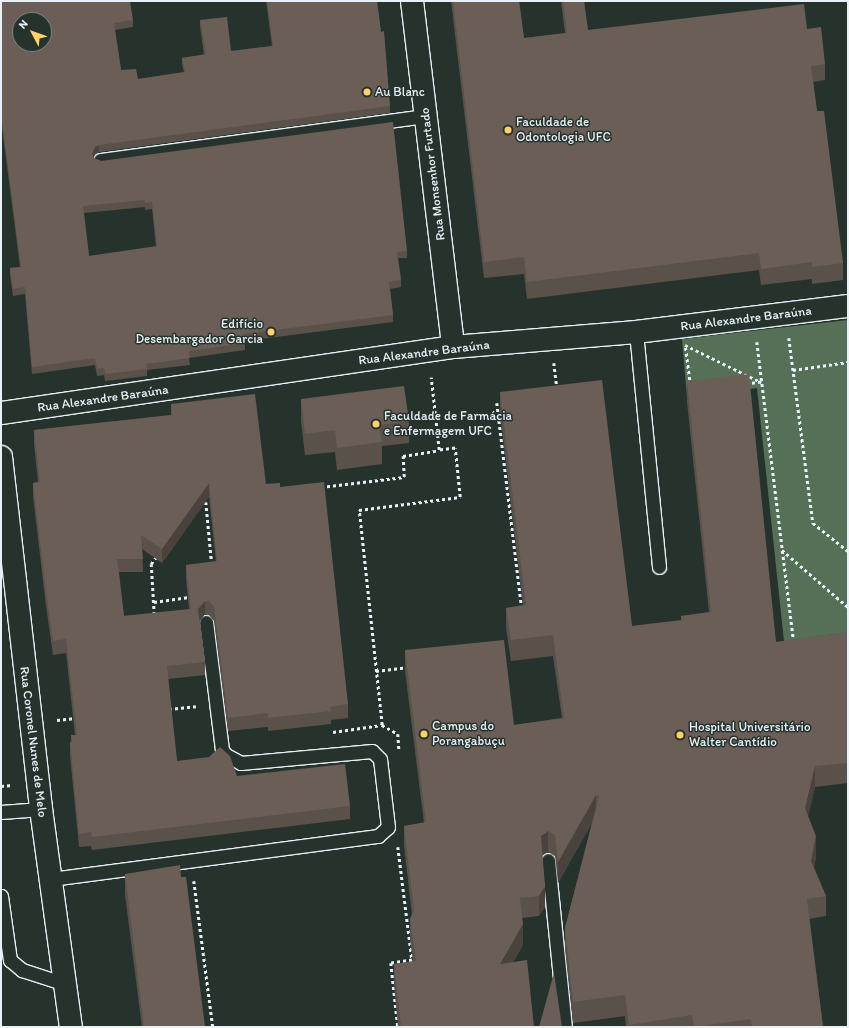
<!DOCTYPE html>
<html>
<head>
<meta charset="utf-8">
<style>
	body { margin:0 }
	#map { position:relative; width:849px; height:1028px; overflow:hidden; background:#26332d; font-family:Itim,sans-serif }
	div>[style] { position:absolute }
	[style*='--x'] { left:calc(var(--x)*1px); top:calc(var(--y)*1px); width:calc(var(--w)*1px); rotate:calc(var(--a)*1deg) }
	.green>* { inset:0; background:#557057 }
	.path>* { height:2.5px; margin-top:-1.25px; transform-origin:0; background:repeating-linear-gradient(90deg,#e8f1f8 0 3px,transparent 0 6px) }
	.roads { filter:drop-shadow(1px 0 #e8f1f8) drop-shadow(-1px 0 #e8f1f8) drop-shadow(0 1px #e8f1f8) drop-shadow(0 -1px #e8f1f8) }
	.service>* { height:13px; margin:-6.5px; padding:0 6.5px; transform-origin:6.5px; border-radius:6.5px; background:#26332d }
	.minor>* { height:22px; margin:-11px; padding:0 11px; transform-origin:11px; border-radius:11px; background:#26332d }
	.wall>* { inset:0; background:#5b514b }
	.shaded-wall>* { inset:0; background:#4a423d }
	.building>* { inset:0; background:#6a5e57 }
	.dots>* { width:11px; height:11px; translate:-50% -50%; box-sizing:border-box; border:2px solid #26332d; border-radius:50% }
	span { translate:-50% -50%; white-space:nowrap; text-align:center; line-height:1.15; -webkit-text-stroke:3px #26332d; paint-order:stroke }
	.poi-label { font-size:13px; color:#e8f1f8 }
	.left { translate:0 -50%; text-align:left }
	.right { translate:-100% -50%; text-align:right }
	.street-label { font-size:13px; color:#e8f1f8 }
	.frame { position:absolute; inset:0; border:2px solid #e8f1f8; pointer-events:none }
	.north { position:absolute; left:12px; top:12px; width:40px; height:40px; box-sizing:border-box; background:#26332d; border:1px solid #747f7e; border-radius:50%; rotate:311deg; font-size:11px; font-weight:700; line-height:16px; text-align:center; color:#e8f1f8 }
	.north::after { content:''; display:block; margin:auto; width:14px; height:18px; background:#ffd166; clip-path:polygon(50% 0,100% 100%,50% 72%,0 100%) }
</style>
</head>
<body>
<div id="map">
	<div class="green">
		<i style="clip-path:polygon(848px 320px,848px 654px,786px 660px,757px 388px,687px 397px,682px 339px)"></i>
	</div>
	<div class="path">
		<i style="--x:789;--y:338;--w:187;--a:82.6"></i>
		<i style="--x:813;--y:523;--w:45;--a:38.7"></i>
		<i style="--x:757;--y:342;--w:303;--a:83"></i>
		<i style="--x:685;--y:345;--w:85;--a:26"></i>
		<i style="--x:761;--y:382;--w:71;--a:171.9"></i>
		<i style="--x:691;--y:392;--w:47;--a:-97.3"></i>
		<i style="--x:554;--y:363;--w:25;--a:83"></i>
		<i style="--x:793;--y:370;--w:56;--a:-8.3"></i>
		<i style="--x:503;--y:403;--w:6;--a:180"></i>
		<i style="--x:497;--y:403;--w:208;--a:83.1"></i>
		<i style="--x:321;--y:487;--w:84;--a:-6.9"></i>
		<i style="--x:404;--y:477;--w:21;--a:-93"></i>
		<i style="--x:403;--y:456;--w:36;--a:-9"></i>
		<i style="--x:439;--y:450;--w:73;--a:-96.3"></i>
		<i style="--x:206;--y:502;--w:63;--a:84.6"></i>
		<i style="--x:782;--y:550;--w:87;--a:40.8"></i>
		<i style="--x:154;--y:602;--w:37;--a:-8"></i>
		<i style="--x:154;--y:615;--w:51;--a:-93.4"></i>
		<i style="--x:151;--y:564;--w:10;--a:-53"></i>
		<i style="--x:376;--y:671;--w:31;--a:-7"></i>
		<i style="--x:169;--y:709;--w:27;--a:-6"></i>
		<i style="--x:57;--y:720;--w:19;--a:-6"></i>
		<i style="--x:382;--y:725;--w:18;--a:29"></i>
		<i style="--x:398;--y:734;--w:16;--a:86"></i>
		<i style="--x:333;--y:732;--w:49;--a:-8.1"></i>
		<i style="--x:382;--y:725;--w:216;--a:-96.1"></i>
		<i style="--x:359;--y:510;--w:102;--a:-7.3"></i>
		<i style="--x:460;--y:497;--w:49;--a:-95.8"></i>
		<i style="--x:455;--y:448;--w:16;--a:173"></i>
		<i style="--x:1;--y:786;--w:11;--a:-5"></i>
		<i style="--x:398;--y:847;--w:114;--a:82.9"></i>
		<i style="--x:412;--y:960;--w:21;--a:172"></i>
		<i style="--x:391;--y:963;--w:64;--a:83.8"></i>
		<i style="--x:194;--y:881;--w:147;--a:82.6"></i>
	</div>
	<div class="roads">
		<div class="service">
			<i style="--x:100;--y:160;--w:329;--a:-7.7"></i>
			<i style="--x:636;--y:332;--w:236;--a:84.4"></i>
			<i style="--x:1;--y:812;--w:40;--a:-4.3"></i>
			<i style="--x:548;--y:860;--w:168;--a:84.2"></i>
			<i style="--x:51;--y:879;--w:330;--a:-7.5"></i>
			<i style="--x:378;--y:836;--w:13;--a:-42"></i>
			<i style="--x:388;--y:827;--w:68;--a:-96.7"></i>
			<i style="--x:380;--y:759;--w:11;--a:-135"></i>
			<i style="--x:372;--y:751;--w:132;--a:174.8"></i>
			<i style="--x:241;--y:763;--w:17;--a:-152"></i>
			<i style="--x:226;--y:755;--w:6;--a:-129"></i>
			<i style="--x:222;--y:750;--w:129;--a:-97.1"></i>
			<i style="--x:1;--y:896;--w:65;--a:82"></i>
			<i style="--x:10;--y:960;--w:16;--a:40"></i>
			<i style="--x:22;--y:970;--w:45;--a:18"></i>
		</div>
		<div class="minor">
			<i style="--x:412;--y:1;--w:348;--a:83.2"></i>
			<i style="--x:1;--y:413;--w:457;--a:-8.3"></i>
			<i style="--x:453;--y:347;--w:184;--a:-4.7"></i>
			<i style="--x:636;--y:332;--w:214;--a:-7"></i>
			<i style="--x:1;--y:457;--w:354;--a:83.5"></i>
			<i style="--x:41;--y:809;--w:220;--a:82.2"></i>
		</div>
	</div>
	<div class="wall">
		<i style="clip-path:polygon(evenodd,1px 1px,133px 20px,133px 27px,115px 30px,121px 70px,138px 79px,184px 72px,182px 65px,182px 58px,204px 55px,200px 27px,200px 20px,231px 51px,272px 46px,266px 1px,377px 1px,390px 106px,390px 113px,99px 152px,95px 154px,94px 157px,94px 158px,101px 161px,407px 251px,407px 258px,398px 258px,401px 280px,401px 287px,390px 289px,393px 315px,393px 322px,245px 341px,245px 350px,189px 358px,190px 365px,147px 370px,147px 376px,105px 381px,104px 375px,97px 376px,95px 365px,32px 374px,25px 294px,13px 296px,10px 275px,10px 268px,20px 267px,1px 120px,1px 1px,145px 207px,145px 210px,152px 209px,156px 247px,89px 256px,84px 213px,145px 207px)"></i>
		<i style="clip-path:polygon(451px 1px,519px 1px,524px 38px,565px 33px,561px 1px,584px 1px,588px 30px,807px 29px,825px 64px,825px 80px,813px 82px,817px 111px,843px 263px,843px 280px,812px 284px,812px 279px,761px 285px,759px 270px,527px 299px,524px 274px,484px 278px)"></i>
		<i style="clip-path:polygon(687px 381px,776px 642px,848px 632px,848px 783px,815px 787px,808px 816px,816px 857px,814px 868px,826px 896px,826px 916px,809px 919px,823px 1027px,626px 1027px,625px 1016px,573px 1023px,565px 949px,565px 928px,592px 823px,558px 883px,555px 856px,548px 852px,542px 855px,545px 907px,539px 916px,522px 918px,523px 945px,513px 962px,534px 1027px,398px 1027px,394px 985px,394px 964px,413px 962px,410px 940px,410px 919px,412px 915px,404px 846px,404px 826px,424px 823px,405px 671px,405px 650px,514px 725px,562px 718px,553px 656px,511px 661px,506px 628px,506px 608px,523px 605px,500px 413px,500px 392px,632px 626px,681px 621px,681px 616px,709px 612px,687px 402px)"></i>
		<i style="clip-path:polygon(301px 399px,409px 421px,409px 443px,382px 446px,382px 464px,337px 470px,335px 452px,305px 455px,301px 421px)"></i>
		<i style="clip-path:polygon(evenodd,171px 404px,266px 484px,280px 487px,348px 704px,348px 718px,331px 720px,331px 724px,268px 731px,268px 727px,228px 731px,214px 621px,209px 615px,205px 614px,200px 621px,205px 662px,205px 675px,168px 679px,177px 761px,350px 806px,350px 819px,92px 850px,91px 846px,79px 847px,70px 756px,70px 742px,71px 742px,71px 735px,75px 735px,66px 653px,53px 655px,46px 606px,33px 496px,33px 483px,38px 482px,34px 444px,34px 430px,171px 415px,171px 404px,209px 497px,216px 562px,186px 565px,186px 578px,189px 609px,124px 616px,119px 572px,143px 572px,142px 549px,162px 563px,209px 497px)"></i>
		<i style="clip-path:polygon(125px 874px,181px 877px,205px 1027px,142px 1027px,125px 895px)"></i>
	</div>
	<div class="shaded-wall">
		<i style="clip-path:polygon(99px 145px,99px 152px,95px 154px,92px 161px,92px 154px,95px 147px)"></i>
		<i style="clip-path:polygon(209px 483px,209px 497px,162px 563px,162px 549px)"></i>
		<i style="clip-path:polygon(205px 601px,205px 614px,198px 623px,198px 609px)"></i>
		<i style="clip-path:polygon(815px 766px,815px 787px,805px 829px,805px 808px)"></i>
		<i style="clip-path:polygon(596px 795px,596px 816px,558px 883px,558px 862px)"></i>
		<i style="clip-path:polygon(548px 831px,548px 852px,541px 856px,541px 836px)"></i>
		<i style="clip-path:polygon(816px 836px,816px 857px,811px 882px,811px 861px)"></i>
		<i style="clip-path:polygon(545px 886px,545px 907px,539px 916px,539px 896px)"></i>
		<i style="clip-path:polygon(523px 924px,523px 945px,500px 985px,500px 964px)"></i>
	</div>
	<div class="building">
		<i style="clip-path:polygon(evenodd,1px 1px,130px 1px,133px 20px,114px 23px,121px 70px,136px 69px,138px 79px,185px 72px,182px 58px,206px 54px,200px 20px,227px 17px,231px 51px,273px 46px,267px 1px,377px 1px,381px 32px,384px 31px,390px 106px,99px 145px,95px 147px,92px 154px,94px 158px,101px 161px,393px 122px,407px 251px,397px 252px,401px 280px,389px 282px,393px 315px,244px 334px,245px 343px,189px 351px,190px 358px,146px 364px,147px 369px,105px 374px,104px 368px,97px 369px,95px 358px,32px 367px,25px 287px,13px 289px,10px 268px,21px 267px,1px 113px,1px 1px,20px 20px,44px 20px,44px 44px,20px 44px,20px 20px,1px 1px,145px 200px,145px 203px,152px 202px,157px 246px,89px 256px,83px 206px,145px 200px)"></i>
		<i style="clip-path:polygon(453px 1px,519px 1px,524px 38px,567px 33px,563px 1px,584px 1px,588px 30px,804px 4px,807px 29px,821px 27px,825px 64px,811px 66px,817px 111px,824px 111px,843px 263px,812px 267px,812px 262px,761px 269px,759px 253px,527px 282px,524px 257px,484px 262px)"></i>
		<i style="clip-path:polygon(749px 374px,776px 642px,848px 632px,848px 763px,815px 766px,805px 808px,816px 836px,811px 861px,826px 896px,807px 899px,823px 1027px,752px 1027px,751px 1019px,694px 1027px,692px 1015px,629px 1025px,625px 995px,573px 1002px,565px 928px,599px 796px,596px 795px,558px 862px,555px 835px,548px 831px,541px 836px,545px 886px,539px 896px,520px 898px,523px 924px,500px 964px,527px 960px,534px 1027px,401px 1027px,394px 964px,416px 961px,410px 919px,414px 910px,404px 826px,426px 822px,405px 650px,504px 640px,514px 725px,564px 718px,553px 635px,511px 640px,506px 608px,526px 605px,500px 392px,602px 380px,632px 626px,682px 620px,681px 616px,711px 612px,687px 381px)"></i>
		<i style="clip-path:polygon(404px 386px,409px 421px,379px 425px,382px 442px,337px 448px,335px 430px,305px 434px,301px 399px)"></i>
		<i style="clip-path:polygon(evenodd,255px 394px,266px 484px,280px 483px,280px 487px,324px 482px,348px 704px,330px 707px,331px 711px,268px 718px,268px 713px,228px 718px,214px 607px,209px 601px,205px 601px,198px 609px,205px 662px,167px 666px,177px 761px,209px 757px,220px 747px,230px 756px,237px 776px,345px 764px,350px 806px,92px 837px,91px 832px,79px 834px,70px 742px,72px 742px,71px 735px,77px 735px,66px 639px,53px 641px,46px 592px,33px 483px,40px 482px,34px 430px,172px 415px,171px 404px,255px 394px,209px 483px,217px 561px,186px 565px,191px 609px,124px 616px,117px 559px,143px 559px,141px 535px,162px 549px,209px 483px)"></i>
		<i style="clip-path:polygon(180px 865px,181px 877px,186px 877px,205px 1027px,144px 1027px,125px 874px)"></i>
		<i style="clip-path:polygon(554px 973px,562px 1027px,539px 1027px)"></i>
	</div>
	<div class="dots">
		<i style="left:367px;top:92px;background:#ffd166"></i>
		<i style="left:508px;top:130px;background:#ffd166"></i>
		<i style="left:271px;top:332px;background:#ffd166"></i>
		<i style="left:376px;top:424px;background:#ffd166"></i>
		<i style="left:424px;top:734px;background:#ffd166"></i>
		<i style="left:680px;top:735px;background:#ffd166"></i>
	</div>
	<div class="poi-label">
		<span class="left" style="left:375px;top:92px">Au Blanc</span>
		<span class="left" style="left:516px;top:130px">Faculdade de<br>Odontologia UFC</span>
		<span class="right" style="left:263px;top:332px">Edifício<br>Desembargador Garcia</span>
		<span class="left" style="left:384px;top:424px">Faculdade de Farmácia<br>e Enfermagem UFC</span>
		<span class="left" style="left:432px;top:734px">Campus do<br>Porangabuçu</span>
		<span class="left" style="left:689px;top:735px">Hospital Universitário<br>Walter Cantídio</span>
	</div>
	<div class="street-label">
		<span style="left:433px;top:174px;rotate:-97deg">Rua Monsenhor Furtado</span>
		<span style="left:746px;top:319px;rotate:-7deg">Rua Alexandre Baraúna</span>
		<span style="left:424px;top:353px;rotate:-7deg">Rua Alexandre Baraúna</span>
		<span style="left:103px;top:399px;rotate:-8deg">Rua Alexandre Baraúna</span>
		<span style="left:33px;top:742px;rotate:83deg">Rua Coronel Nunes de Melo</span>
	</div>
	<div class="frame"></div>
	<div class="north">N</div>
</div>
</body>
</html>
